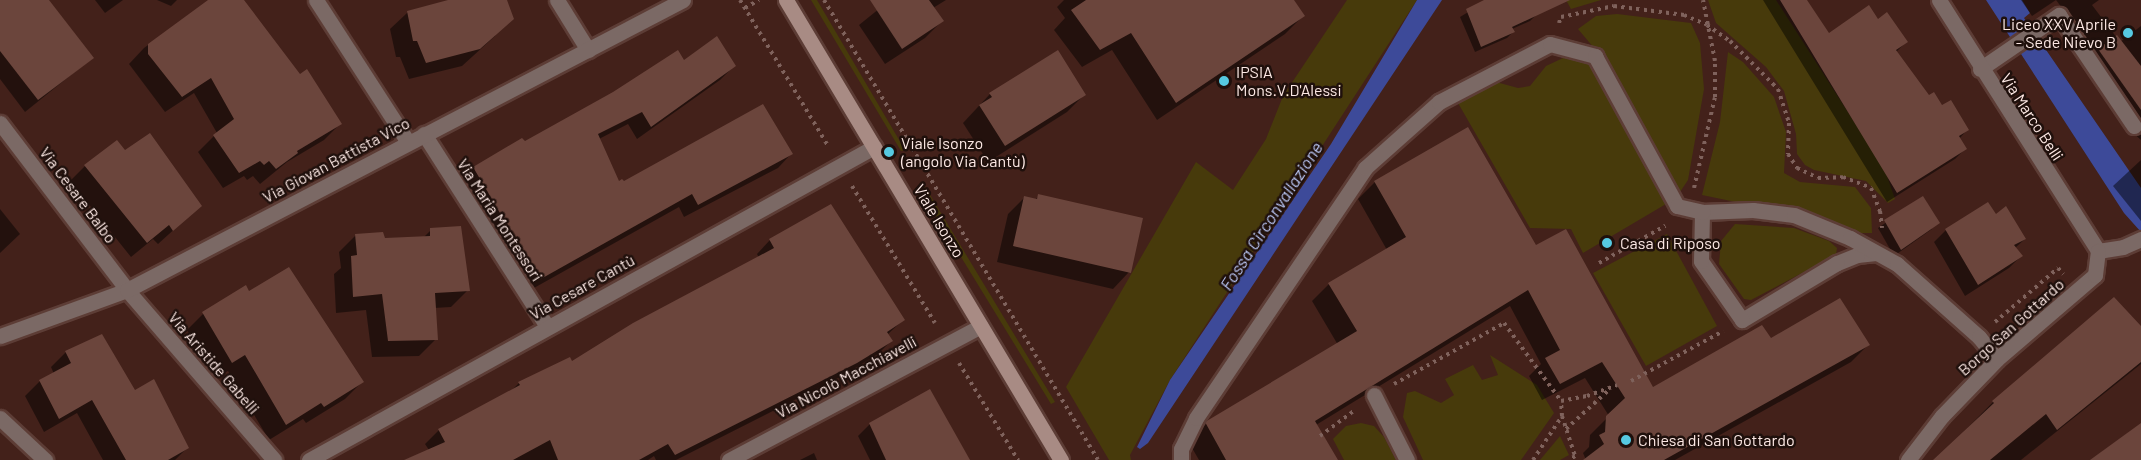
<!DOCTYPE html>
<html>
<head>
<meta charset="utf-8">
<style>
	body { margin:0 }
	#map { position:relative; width:2141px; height:460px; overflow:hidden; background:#43211a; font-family:Barlow,sans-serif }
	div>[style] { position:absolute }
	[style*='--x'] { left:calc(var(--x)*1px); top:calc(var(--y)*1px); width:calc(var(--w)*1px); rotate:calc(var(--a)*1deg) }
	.green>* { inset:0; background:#473a0b }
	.water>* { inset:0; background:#3d4a99 }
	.shadow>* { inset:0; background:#0007 }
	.building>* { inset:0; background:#6b453c }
	.path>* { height:4px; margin-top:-2px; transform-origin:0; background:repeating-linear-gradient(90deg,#7f625c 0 3px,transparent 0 7.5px) }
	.roads { filter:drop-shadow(2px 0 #5d3d36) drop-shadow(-2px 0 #5d3d36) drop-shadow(0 2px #5d3d36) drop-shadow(0 -2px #5d3d36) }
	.service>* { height:15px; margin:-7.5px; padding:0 7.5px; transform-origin:7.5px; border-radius:7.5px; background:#7b6965 }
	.minor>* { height:15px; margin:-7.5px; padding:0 7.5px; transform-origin:7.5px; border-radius:7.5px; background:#7b6965 }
	.secondary>* { height:15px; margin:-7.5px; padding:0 7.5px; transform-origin:7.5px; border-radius:7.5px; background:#a88b84 }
	.dots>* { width:16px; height:16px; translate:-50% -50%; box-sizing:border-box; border:3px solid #1f100c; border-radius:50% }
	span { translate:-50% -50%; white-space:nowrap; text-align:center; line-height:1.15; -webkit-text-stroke:5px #1f100c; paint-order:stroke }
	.poi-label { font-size:16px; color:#fde9e5 }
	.right { translate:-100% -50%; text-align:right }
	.left { translate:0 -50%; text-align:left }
	.street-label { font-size:16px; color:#fde9e5 }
	.water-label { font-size:18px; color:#b8c4f1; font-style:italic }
</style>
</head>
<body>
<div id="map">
	<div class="green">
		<i style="clip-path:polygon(811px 0,817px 0,905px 150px,901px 151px)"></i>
		<i style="clip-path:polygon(1347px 0,1417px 0,1170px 380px,1130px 455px,1131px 460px,1109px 460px,1066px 387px,1196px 162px,1233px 190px,1266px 139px,1283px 96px)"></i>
		<i style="clip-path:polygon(1566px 0,1601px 0,1571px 9px)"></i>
		<i style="clip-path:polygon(1708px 0,1776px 0,1885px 170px,1895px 199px,1888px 203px,1866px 181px,1814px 170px,1805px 165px,1797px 154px,1796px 134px,1784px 91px,1766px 67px,1716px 23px)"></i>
		<i style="clip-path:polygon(1617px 14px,1691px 23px,1700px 43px,1704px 89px,1688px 180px,1680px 192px,1610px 67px,1578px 29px,1596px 16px)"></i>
		<i style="clip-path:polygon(1728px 52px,1743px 62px,1774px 97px,1786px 132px,1784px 173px,1800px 182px,1855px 187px,1871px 208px,1872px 233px,1860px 233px,1794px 207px,1755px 206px,1702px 195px,1720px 122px)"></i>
		<i style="clip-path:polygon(1563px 58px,1590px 58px,1666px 204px,1583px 253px,1571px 229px,1530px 228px,1458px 103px,1483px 87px,1496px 82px,1518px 88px,1530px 86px,1546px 66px)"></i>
		<i style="clip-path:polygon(924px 185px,1055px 402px,1051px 404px,920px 190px)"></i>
		<i style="clip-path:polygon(1735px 224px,1794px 228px,1829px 241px,1837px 248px,1836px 255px,1751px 300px,1744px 299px,1719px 264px,1721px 241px)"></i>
		<i style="clip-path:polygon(1667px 234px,1717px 326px,1646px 366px,1593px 273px)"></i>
		<i style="clip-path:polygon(1490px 355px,1537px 385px,1554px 413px,1521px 460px,1423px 460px,1403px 417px,1407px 393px,1415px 391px,1441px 403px,1454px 395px,1445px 379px,1473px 365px,1482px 380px,1498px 375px)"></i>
		<i style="clip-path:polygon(1361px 423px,1374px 426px,1384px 437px,1396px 460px,1344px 460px,1333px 439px,1346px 426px)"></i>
		<i style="clip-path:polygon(1560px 436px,1569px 455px,1560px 460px,1540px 460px)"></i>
	</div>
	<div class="water">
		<i style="clip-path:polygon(1417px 0,1442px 0,1148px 443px,1140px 449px,1137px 447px,1170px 380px,1331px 144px)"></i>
		<i style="clip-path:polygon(1986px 0,2022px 0,2030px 13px,2024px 18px,2141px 188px,2141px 232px,2124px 213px)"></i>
	</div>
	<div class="shadow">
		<i style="clip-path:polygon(0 0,47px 0,92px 58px,25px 112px,0 79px)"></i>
		<i style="clip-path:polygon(95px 0,123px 0,105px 13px)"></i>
		<i style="clip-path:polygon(157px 0,177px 0,171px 6px)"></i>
		<i style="clip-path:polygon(210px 0,242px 0,252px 54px,340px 124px,324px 140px,287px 162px,260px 184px,253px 176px,247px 180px,244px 176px,223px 188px,198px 152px,217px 133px,194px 93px,165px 112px,129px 64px,144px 48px)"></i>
		<i style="clip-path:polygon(454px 0,505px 0,495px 36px,462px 66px,409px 79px,400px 57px,396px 57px,390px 29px,407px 13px)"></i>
		<i style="clip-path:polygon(890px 0,946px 0,933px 8px,942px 21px,925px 38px,885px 64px,859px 25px)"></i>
		<i style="clip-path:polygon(1064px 0,1293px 0,1303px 16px,1285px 34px,1157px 120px,1112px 50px,1082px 67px,1054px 30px,1065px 18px,1057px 7px)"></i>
		<i style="clip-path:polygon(1488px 0,1530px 0,1537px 14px,1530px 21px,1512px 29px,1513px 32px,1507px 38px,1475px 52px,1460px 17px)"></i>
		<i style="clip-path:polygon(1763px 0,1806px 0,1829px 35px,1878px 21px,1906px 42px,1896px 52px,1929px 97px,1967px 130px,1959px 139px,1965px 149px,1955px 159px,1887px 202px)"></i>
		<i style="clip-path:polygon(2021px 0,2099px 0,2092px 5px,2120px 42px,2141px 26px,2141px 140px,2130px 130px,2060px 30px,2071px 20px,2056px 0,2032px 16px)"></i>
		<i style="clip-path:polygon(684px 63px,734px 66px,720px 80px,637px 139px,628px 124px,599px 139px,618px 183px,791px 154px,778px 168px,684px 217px,679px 207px,525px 293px,461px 182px,474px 168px)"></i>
		<i style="clip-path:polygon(990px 94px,1084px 95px,1067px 112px,988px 162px,963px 123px)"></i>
		<i style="clip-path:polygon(124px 152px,200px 206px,158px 244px,153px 239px,131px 257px,70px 181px,85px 166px)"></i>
		<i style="clip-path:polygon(2141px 160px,2141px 221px,2113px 186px)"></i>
		<i style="clip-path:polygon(1375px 182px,1535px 248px,1652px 390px,1770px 340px,1868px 345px,1851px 362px,1675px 460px,1586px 460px,1583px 453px,1589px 447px,1590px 435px,1609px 416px,1585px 378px,1542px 400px,1529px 376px,1541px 364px,1510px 306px,1316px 425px,1336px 460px,1199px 460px,1188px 441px,1206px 424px,1338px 345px,1312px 301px,1329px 284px,1387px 250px,1358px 199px)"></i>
		<i style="clip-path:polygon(1039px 196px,1129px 272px,1113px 289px,997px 262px,1008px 214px,1025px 197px,1035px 200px)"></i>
		<i style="clip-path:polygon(1922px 198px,1932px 229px,1894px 256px,1878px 228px)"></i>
		<i style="clip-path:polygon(0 209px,20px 234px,0 253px)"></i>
		<i style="clip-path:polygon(1995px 216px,2025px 239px,2015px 248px,2021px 256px,2009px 268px,1965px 296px,1934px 242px,1946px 230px)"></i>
		<i style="clip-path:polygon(431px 230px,468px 290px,451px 307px,434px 308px,436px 339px,419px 356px,372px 357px,366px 310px,336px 313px,334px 274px,341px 268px,339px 252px,356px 235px,384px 240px,423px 238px)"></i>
		<i style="clip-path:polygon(770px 240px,903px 320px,887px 335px,891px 341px,878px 354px,842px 376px,676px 460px,656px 460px,654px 456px,648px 460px,405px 460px,429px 450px,425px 444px,439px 430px,510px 392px,519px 383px,571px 363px,759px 258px,757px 254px)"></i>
		<i style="clip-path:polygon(248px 293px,362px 382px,345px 399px,306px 423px,303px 419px,269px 440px,228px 371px,215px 378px,187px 330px,203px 314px)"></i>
		<i style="clip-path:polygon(2141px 328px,2141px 364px,2021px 460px,1936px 460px,1993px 402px)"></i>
		<i style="clip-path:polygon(102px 335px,135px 392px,187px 448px,175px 460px,103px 460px,77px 413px,44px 432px,25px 396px,40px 381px,54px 374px,51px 367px,66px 352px)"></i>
		<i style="clip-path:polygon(929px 391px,969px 460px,870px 460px,858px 436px,870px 424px)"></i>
		<i style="clip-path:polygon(814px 453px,817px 460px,800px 460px)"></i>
	</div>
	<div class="building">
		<i style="clip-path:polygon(0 0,49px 0,94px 58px,38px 100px,0 51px)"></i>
		<i style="clip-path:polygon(208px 0,244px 0,300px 74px,307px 69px,342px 124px,297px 151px,298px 153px,276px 169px,269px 161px,264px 165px,260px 161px,239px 173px,213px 135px,234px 119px,211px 78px,182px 97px,148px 54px,148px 44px)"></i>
		<i style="clip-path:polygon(448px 0,507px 0,514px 19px,480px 49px,426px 63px,417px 41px,413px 41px,407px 11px)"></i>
		<i style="clip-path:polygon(870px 0,929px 0,944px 21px,902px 49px)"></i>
		<i style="clip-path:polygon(1086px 0,1294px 0,1305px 16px,1176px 103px,1131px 33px,1100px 50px,1071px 10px)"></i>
		<i style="clip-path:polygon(1484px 0,1570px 0,1512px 27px,1515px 32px,1481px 47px,1466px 9px)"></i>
		<i style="clip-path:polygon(1780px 0,1807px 0,1829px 33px,1869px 5px,1878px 19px,1887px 12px,1908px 42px,1896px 50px,1929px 95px,1934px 92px,1942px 105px,1951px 100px,1969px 130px,1959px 136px,1967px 149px,1897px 193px)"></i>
		<i style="clip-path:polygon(2117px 35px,2141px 66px,2141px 110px,2098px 49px)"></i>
		<i style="clip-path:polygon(717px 36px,736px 66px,651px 127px,642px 112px,598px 134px,619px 181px,622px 179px,624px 181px,763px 104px,793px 154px,698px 205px,692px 194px,539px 280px,473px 167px,522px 138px,525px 141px,613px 92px,678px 50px,684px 60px)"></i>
		<i style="clip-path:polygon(1058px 50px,1086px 95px,1005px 146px,979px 105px,992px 97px,989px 93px)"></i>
		<i style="clip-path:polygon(1468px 127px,1536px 245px,1566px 229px,1653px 387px,1762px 325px,1771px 338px,1840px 298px,1870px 345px,1664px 460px,1583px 460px,1604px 444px,1599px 435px,1605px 432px,1606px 416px,1625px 398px,1602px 362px,1560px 384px,1545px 358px,1560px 350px,1528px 290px,1315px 421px,1338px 460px,1226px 460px,1205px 422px,1357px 331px,1328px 283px,1406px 237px,1374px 181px)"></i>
		<i style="clip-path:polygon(150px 133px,202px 206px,173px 231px,169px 225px,147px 243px,84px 165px,117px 140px,125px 150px)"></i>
		<i style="clip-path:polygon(1038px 194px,1143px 218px,1131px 273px,1013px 246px,1024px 196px,1037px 199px)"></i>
		<i style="clip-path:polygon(1923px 196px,1940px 223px,1901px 250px,1884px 220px)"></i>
		<i style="clip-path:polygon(1988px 202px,1996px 214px,2006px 206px,2026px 239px,2014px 245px,2023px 256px,1978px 285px,1945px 229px)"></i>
		<i style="clip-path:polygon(831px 204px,905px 320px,887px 332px,893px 341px,857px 363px,675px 455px,668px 444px,639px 460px,558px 460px,550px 440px,513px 460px,404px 460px,445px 442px,438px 429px,520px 385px,518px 382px,570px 357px,572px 361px,633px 323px,774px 248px,769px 239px)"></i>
		<i style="clip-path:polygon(461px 226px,470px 291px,435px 293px,438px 340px,388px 341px,382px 294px,353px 297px,351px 256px,357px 255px,355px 234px,383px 232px,385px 238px,430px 236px,430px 228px)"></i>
		<i style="clip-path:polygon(289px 267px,364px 382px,324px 407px,321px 403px,286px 425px,245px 355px,232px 363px,202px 312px,246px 285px,249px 291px)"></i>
		<i style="clip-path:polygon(2114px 297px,2141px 326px,2141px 362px,2057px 430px,2046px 414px,1990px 460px,1933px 460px,1994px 403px,1992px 401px)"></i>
		<i style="clip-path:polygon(102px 334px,135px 390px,154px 379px,189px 448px,168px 460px,126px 460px,92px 400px,59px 419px,39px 380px,71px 363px,65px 351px)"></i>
		<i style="clip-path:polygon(930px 389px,970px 460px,886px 460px,869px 423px)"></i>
		<i style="clip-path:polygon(2141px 423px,2141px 460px,2090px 460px)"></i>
	</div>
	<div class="path">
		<i style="--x:740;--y:0;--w:170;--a:58.9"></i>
		<i style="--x:824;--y:0;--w:535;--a:59.22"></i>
		<i style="--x:745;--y:8;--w:16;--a:-30"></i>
		<i style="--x:1559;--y:23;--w:6;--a:-72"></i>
		<i style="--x:1561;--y:17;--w:54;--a:-11.7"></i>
		<i style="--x:1614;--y:6;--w:71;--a:7.3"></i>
		<i style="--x:1684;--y:15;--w:25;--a:23"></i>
		<i style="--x:1707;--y:25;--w:28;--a:35"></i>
		<i style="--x:1730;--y:41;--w:68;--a:45"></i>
		<i style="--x:1778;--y:89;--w:36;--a:72"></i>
		<i style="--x:1789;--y:123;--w:31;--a:92"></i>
		<i style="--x:1788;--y:154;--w:17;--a:57"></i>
		<i style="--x:1797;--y:168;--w:23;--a:25"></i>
		<i style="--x:1818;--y:178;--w:25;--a:-2"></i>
		<i style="--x:1843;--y:177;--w:30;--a:21"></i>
		<i style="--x:1871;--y:188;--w:25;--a:69"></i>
		<i style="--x:1880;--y:211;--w:17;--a:83"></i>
		<i style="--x:852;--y:186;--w:160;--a:58.8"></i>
		<i style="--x:1694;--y:188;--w:93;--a:-77"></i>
		<i style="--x:1715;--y:97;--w:36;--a:-90"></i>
		<i style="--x:1715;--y:61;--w:62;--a:-101.1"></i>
		<i style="--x:1599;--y:263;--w:76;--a:-29.3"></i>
		<i style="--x:1995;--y:322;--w:83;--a:-40.6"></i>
		<i style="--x:2058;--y:268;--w:8;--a:50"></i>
		<i style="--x:959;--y:363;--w:114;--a:58.7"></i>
		<i style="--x:1631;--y:381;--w:105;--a:-28.5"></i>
		<i style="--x:1394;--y:384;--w:126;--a:-29"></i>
		<i style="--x:1504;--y:323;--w:97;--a:53.8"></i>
		<i style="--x:1561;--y:401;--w:26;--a:-11"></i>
		<i style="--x:1587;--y:396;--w:32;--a:-20"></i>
		<i style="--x:1562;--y:416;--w:42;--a:72"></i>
		<i style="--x:1575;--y:456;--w:7;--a:146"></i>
		<i style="--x:1566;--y:429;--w:59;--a:-42.3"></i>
		<i style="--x:1320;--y:436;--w:44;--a:-36.6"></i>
		<i style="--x:1533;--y:460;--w:53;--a:-56.6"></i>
		<i style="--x:1562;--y:416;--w:15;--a:-94"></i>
	</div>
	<div class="roads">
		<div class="service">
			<i style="--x:1980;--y:69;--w:96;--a:-34.4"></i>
			<i style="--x:2059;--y:15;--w:134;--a:56"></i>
			<i style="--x:1876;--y:253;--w:19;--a:174"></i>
			<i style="--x:1857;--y:255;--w:22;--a:158"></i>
			<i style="--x:1837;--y:263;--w:111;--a:149"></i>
			<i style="--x:1742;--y:320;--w:72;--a:-124.8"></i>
			<i style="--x:1701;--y:261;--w:49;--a:-88.8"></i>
			<i style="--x:1702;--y:212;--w:51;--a:-2.2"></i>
			<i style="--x:1753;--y:210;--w:41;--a:7"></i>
			<i style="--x:1794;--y:215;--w:61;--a:22.3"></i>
			<i style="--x:1850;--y:238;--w:54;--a:29"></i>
			<i style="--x:1897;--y:264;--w:110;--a:41.7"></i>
			<i style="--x:1979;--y:337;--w:28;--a:51"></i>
			<i style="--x:1374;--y:395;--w:73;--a:63.1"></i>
			<i style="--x:1181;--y:460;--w:11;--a:-90"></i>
			<i style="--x:1181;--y:449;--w:34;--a:-64"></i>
			<i style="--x:1196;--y:418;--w:302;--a:-55.9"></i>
			<i style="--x:1365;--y:168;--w:99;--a:-41.7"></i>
			<i style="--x:1439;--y:102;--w:125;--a:-27.6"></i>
			<i style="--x:1550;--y:44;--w:47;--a:14.9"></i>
			<i style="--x:1595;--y:56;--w:171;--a:61.3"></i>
			<i style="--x:1677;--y:206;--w:26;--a:13"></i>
		</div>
		<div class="minor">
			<i style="--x:316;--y:0;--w:169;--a:57.1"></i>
			<i style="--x:557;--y:0;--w:59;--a:58.2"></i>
			<i style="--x:1939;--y:0;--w:297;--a:57.6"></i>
			<i style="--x:0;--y:123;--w:210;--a:52.7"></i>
			<i style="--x:127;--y:290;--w:225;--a:49.1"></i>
			<i style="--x:424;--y:134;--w:228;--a:57.4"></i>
			<i style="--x:2098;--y:251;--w:25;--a:-9"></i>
			<i style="--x:2123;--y:247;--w:20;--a:-24"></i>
			<i style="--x:0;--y:336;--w:135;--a:-19.9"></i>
			<i style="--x:127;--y:290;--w:627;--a:-27.55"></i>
			<i style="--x:0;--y:418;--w:62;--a:43"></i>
			<i style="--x:309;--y:460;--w:646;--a:-28.99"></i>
			<i style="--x:729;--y:460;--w:285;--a:-28"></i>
			<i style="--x:1908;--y:460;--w:56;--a:-52.3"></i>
			<i style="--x:1942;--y:416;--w:79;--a:-46"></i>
			<i style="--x:1997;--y:359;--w:129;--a:-40.6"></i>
			<i style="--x:2095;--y:275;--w:24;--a:-83"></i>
		</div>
		<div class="secondary">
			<i style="--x:786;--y:0;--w:536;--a:59.13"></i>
		</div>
	</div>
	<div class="dots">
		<i style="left:2128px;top:33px;background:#56c9e1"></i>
		<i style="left:1224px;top:81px;background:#56c9e1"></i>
		<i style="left:889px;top:152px;background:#56c9e1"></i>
		<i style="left:1607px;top:243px;background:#56c9e1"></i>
		<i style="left:1626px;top:440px;background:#56c9e1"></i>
	</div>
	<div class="poi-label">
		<span class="right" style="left:2116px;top:33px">Liceo XXV Aprile<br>- Sede Nievo B</span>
		<span class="left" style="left:1236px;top:81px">IPSIA<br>Mons.V.D'Alessi</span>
		<span class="left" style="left:901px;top:152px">Viale Isonzo<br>(angolo Via Cantù)</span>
		<span class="left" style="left:1620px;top:243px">Casa di Riposo</span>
		<span class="left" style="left:1638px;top:440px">Chiesa di San Gottardo</span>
	</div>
	<div class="street-label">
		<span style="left:2032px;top:117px;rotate:57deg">Via Marco Belli</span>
		<span style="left:336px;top:160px;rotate:-28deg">Via Giovan Battista Vico</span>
		<span style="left:78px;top:195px;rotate:53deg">Via Cesare Balbo</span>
		<span style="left:500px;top:220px;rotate:57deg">Via Maria Montessori</span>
		<span style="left:939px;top:221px;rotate:59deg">Viale Isonzo</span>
		<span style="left:582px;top:287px;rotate:-29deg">Via Cesare Cantù</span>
		<span style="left:2011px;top:327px;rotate:-42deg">Borgo San Gottardo</span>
		<span style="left:214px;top:363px;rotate:49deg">Via Aristide Gabelli</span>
		<span style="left:846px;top:377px;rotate:-28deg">Via Nicolò Macchiavelli</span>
	</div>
	<div class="water-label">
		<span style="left:1271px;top:216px;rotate:-57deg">Fossa Circonvallazione</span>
	</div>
</div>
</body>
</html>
